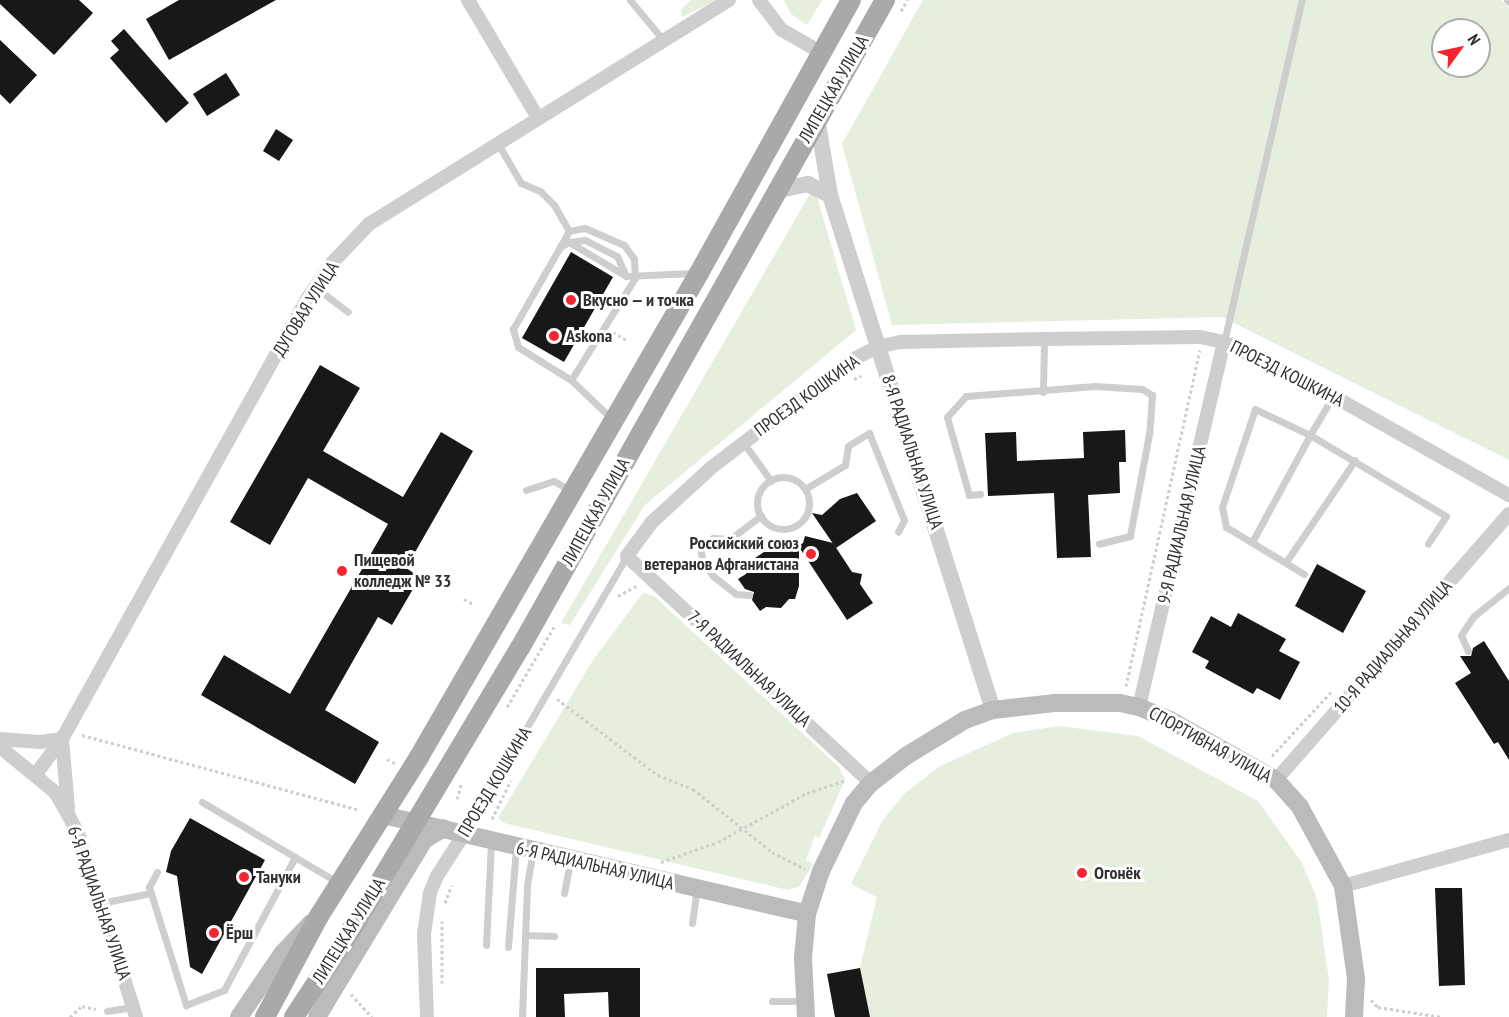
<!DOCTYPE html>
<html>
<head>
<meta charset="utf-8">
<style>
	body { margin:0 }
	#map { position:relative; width:1509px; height:1017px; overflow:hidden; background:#fff; font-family:"PT Sans Narrow",sans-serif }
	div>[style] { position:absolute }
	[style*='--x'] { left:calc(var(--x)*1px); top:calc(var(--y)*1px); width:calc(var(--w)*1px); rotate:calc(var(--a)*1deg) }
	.green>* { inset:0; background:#e6efde }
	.building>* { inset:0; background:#181818 }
	.path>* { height:3px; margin-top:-1.5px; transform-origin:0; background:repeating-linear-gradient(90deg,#cecece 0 3px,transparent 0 6px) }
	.service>* { height:7px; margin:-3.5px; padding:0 3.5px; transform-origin:3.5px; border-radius:3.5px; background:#cecece }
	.service>.ring { margin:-3.5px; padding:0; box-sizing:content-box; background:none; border:7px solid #cecece; border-radius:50% }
	.minor>* { height:14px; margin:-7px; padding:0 7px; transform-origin:7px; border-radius:7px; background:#cecece }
	.tertiary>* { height:16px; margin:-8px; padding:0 8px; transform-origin:8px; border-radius:8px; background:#cecece }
	.secondary>* { height:18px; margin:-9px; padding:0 9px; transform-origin:9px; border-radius:9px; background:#bbb }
	.primary>* { height:20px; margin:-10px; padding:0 10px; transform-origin:10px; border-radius:10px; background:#a9a9a9 }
	.dots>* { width:16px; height:16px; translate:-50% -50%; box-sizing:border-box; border:3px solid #fff; border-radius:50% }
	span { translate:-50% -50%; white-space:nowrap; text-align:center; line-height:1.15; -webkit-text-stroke:6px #fff; paint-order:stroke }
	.street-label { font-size:18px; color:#313131 }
	.poi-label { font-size:18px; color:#313131; font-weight:700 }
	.left { translate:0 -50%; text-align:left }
	.right { translate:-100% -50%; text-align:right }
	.north { position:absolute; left:1431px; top:18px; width:60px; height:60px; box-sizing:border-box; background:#fff; border:2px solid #adadad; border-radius:50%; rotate:57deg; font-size:16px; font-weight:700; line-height:24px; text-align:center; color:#313131 }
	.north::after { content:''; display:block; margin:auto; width:21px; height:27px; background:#f52631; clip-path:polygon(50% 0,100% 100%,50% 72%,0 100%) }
</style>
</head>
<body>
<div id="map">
	<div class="green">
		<i style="clip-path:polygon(691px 0,717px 0,682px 17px,681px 9px)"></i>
		<i style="clip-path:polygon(784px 0,822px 0,807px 25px,791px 14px)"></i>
		<i style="clip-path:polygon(evenodd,923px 0,1501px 0,1509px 8px,1509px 460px,1222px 317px,892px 325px,842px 144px,923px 0,1443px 30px,1479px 30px,1479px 66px,1443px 66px,1443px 30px)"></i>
		<i style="clip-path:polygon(814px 187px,856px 330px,645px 505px,570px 625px,561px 623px)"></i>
		<i style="clip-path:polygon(643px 593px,654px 596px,839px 767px,845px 780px,819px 838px,815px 836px,806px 860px,813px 864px,799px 887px,788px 890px,504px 823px,498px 818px,593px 660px)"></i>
		<i style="clip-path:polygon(1059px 726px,1138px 736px,1258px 801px,1302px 863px,1317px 899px,1329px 980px,1327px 1017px,835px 1017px,827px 974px,860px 968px,877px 897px,851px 884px,883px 820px,904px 794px,940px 766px,1013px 733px)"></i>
	</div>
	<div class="building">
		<i style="clip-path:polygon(0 0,79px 0,93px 13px,54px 55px,0 4px)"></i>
		<i style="clip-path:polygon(179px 0,276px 0,169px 60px,146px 19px)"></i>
		<i style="clip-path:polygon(124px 29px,189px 103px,166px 123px,110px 58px,119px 50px,111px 41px)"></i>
		<i style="clip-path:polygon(0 40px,37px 75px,10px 104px,0 94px)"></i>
		<i style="clip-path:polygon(226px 73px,240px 95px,207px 116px,193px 94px)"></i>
		<i style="clip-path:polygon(276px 129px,293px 140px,279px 161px,263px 151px)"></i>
		<i style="clip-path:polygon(571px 252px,613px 277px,564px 362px,522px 338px)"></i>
		<i style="clip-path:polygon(320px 365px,360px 388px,323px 451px,403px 497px,441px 432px,473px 451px,406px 568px,420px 577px,392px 625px,378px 617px,325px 710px,379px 742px,355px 784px,201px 695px,224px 655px,290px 694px,388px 524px,308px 478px,270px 545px,230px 522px)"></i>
		<i style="clip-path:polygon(1125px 430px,1126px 462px,1119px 462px,1120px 493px,1088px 495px,1091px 557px,1057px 558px,1054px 493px,988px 496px,985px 433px,1016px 432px,1017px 461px,1084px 458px,1083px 432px)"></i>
		<i style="clip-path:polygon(857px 493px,876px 521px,836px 548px,812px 513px,822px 515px,840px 499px)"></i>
		<i style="clip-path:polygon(805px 536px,833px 543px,852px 572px,862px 574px,860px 584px,873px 603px,847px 620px,799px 547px,799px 586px,795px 599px,789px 599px,781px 608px,766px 607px,760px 611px,752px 600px,754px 592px,745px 589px,738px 579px,746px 574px,749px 562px,764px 552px,789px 552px,803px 543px)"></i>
		<i style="clip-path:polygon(1317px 564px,1366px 591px,1343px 633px,1295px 606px)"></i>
		<i style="clip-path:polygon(1238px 613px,1286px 639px,1279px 651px,1300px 662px,1280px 700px,1257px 688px,1253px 694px,1205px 668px,1209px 661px,1192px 652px,1211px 616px,1231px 627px)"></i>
		<i style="clip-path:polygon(1484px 641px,1509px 681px,1509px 760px,1498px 742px,1494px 744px,1455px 683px,1471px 673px,1460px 656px,1471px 656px,1473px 648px)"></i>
		<i style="clip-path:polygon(190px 818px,265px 860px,202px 974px,190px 967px,177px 876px,166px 872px,171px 851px)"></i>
		<i style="clip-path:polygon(1435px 888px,1462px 888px,1465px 985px,1439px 986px)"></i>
		<i style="clip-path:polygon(536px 968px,640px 968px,640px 1017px,609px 1017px,608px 992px,564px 994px,565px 1017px,536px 1017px)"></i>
		<i style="clip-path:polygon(860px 968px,870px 1017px,835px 1017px,827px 974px)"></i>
	</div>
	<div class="path">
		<i style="--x:901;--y:11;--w:13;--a:-61"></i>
		<i style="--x:613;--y:332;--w:17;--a:31"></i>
		<i style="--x:854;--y:379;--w:8;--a:-23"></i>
		<i style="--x:618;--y:596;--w:23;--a:-29"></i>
		<i style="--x:464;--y:599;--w:10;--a:29"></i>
		<i style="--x:1126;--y:686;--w:344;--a:-77.6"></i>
		<i style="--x:557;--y:699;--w:126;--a:37"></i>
		<i style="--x:658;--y:775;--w:38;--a:22"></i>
		<i style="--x:693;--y:789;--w:101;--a:38.6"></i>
		<i style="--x:772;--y:852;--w:37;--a:27"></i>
		<i style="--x:507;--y:707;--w:93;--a:-59.6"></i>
		<i style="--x:82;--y:735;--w:285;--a:15.1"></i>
		<i style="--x:1272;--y:756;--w:88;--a:-47.3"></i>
		<i style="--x:387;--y:759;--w:9;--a:27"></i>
		<i style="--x:457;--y:799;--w:18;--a:-74"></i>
		<i style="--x:492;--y:819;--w:43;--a:-64"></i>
		<i style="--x:661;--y:862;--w:60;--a:-19.3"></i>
		<i style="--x:718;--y:842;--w:102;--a:-28.8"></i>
		<i style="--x:807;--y:793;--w:41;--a:-18.4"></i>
		<i style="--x:445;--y:903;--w:19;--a:-69"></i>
		<i style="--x:442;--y:983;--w:62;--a:-90"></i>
		<i style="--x:351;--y:994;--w:31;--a:48"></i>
		<i style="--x:1371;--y:1000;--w:10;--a:45"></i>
		<i style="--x:1378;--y:1007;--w:65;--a:8.9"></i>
		<i style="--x:70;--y:1017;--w:16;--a:-43"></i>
		<i style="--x:82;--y:1006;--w:14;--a:12"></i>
	</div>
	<div class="service">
		<i style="--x:630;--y:0;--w:53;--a:50.3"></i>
		<i style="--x:1507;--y:0;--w:3;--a:45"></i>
		<i style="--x:498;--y:144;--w:45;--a:59.5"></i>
		<i style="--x:521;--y:183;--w:21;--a:23"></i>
		<i style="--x:540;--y:191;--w:20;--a:45"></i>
		<i style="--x:554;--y:205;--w:30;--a:60"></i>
		<i style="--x:569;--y:242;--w:16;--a:-7"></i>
		<i style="--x:585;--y:240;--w:36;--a:27"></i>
		<i style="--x:617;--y:256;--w:22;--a:66"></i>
		<i style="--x:560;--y:247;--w:18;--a:-61"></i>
		<i style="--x:569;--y:231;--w:16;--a:-11"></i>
		<i style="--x:585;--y:228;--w:43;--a:23.6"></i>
		<i style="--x:624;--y:245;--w:17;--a:54"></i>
		<i style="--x:634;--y:259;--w:19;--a:87"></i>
		<i style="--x:635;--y:278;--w:120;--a:122.1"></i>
		<i style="--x:315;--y:287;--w:41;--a:37.1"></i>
		<i style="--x:1224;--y:342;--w:351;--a:-77.2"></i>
		<i style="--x:1043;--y:392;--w:53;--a:-88.9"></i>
		<i style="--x:613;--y:420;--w:58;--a:-136.4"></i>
		<i style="--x:571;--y:380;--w:62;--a:-148.1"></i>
		<i style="--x:518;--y:347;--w:19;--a:-106"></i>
		<i style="--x:513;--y:329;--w:95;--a:-60.2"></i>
		<i style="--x:560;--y:247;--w:10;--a:-29"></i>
		<i style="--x:569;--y:242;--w:66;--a:30.8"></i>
		<i style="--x:626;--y:276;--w:68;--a:-2.5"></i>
		<i style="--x:743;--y:442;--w:48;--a:54.3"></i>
		<i class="ring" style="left:757px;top:477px;width:45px;height:45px"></i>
		<i style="--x:805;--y:489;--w:47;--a:-31"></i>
		<i style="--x:845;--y:465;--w:19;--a:-81"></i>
		<i style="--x:848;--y:446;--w:25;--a:-32"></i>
		<i style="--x:869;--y:433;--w:94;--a:68.1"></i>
		<i style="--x:904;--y:520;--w:13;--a:117"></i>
		<i style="--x:526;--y:490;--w:29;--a:-18"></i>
		<i style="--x:554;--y:481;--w:20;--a:30"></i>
		<i style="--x:980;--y:494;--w:11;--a:175"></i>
		<i style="--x:969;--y:495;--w:81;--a:-105.8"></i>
		<i style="--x:947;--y:417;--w:28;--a:-48"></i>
		<i style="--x:966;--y:396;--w:129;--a:-4.4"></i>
		<i style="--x:1095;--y:386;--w:47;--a:3.7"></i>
		<i style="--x:1142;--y:389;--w:12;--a:31"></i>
		<i style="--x:1152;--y:395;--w:39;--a:94"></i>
		<i style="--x:1149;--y:434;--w:104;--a:100.6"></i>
		<i style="--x:1130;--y:536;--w:32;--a:166"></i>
		<i style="--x:1252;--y:542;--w:122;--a:-61.5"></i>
		<i style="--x:1310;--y:435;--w:158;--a:30.8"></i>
		<i style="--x:1446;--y:516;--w:33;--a:123"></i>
		<i style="--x:1286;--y:562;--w:123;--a:-55.9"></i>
		<i style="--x:1304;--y:574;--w:91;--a:-148.9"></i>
		<i style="--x:1226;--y:527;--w:20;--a:-101"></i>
		<i style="--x:1222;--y:507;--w:103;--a:-71.4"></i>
		<i style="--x:1255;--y:409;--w:61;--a:25.3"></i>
		<i style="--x:1310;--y:435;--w:45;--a:-59.5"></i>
		<i style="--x:749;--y:595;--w:13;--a:-176"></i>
		<i style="--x:736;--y:594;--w:28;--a:-142"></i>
		<i style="--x:714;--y:577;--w:18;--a:-128"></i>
		<i style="--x:703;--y:563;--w:15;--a:-101"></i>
		<i style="--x:700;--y:548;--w:16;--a:-38"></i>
		<i style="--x:713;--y:538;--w:17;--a:3"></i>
		<i style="--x:730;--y:539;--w:39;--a:-37"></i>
		<i style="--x:1468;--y:651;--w:17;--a:-114"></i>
		<i style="--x:1461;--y:635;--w:23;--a:-56"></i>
		<i style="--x:1474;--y:616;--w:45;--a:-38.7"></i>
		<i style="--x:202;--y:802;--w:159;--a:30.6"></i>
		<i style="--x:465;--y:833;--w:321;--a:-59.7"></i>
		<i style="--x:157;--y:872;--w:17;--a:118"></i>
		<i style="--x:149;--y:887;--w:124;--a:72.6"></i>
		<i style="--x:186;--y:1005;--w:41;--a:-21.5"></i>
		<i style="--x:224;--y:990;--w:151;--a:-61.9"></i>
		<i style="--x:564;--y:893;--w:33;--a:-79"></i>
		<i style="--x:101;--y:903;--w:51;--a:-11.3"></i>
		<i style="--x:692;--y:923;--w:34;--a:-82"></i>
		<i style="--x:525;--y:935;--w:29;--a:2"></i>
		<i style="--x:486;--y:945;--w:104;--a:-87.2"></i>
		<i style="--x:508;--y:947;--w:99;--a:-85.4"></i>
		<i style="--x:772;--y:1001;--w:32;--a:0"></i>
		<i style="--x:107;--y:1011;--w:26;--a:-9"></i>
		<i style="--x:522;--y:1017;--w:132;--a:-87.8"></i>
		<i style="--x:527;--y:885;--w:34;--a:-80"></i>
	</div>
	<div class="minor">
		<i style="--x:468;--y:0;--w:137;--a:59.3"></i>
		<i style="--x:759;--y:0;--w:38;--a:53"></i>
		<i style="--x:782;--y:30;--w:46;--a:29.9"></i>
		<i style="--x:1139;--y:707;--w:375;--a:-76.9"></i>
		<i style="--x:0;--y:739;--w:40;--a:4.3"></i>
		<i style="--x:40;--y:742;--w:22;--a:-8"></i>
		<i style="--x:62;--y:739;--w:69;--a:85"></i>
		<i style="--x:0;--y:747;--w:71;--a:39.3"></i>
		<i style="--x:55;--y:792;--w:28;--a:60"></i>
		<i style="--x:69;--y:816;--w:22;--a:63"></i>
		<i style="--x:79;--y:836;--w:190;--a:72.5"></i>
		<i style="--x:36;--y:774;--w:44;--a:-53.4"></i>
		<i style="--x:62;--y:739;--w:504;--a:-60.89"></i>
		<i style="--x:307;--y:299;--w:44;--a:-55.2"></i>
		<i style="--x:332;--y:263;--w:54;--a:-46.5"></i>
		<i style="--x:369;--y:224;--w:424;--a:-31.9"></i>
		<i style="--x:1276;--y:780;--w:354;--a:-48.8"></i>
		<i style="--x:871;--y:783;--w:333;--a:-137.1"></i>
		<i style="--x:627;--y:556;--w:42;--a:-53.7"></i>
		<i style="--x:652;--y:522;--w:81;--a:-42.5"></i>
		<i style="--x:712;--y:467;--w:176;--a:-37.4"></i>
		<i style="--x:852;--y:360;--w:28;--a:-27"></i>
		<i style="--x:877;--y:347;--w:24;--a:-12"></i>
		<i style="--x:900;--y:342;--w:144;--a:-1.2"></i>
		<i style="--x:1044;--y:339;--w:156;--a:-0.7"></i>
		<i style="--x:1200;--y:337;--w:25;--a:12"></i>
		<i style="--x:1224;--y:342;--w:122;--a:26.4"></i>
		<i style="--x:1333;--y:396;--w:202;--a:29.4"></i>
		<i style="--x:1343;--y:886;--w:172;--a:-15.5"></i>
		<i style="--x:427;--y:1017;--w:83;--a:-92.1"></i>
		<i style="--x:424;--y:934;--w:41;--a:-81.7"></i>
		<i style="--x:430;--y:893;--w:18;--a:-68"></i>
		<i style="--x:437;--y:876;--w:50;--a:-57.3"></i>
	</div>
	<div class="tertiary">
		<i style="--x:817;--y:118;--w:78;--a:80.4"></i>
		<i style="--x:830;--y:195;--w:540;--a:72.44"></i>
		<i style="--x:775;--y:191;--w:34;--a:-12"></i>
		<i style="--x:808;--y:184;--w:25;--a:27"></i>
	</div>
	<div class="secondary">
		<i style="--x:383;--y:815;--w:435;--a:13.1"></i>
		<i style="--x:239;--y:1017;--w:76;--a:-55.7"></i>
		<i style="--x:282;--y:954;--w:42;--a:-46.9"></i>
		<i style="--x:317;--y:1017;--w:207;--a:-58.8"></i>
		<i style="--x:424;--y:840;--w:23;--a:-31"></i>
		<i style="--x:806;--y:1017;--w:59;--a:-92.9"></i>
		<i style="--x:803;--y:958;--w:44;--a:-84.8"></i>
		<i style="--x:807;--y:914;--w:45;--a:-72"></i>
		<i style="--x:821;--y:871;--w:76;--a:-64.1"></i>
		<i style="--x:854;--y:803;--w:26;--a:-50"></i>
		<i style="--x:871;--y:783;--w:44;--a:-37.6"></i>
		<i style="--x:906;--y:756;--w:69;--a:-31.4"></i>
		<i style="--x:965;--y:720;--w:30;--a:-20"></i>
		<i style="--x:993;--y:710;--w:61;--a:-6.5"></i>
		<i style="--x:1054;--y:703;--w:66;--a:0"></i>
		<i style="--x:1120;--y:703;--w:19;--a:12"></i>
		<i style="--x:1139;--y:707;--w:34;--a:23"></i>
		<i style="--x:1170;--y:720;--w:122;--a:29.5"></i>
		<i style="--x:1276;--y:780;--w:36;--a:48"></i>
		<i style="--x:1300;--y:807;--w:90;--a:61.4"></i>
		<i style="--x:1343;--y:886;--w:94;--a:82"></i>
		<i style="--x:1356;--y:979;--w:38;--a:93"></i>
	</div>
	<div class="primary">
		<i style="--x:265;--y:1017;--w:115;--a:-61.9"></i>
		<i style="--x:319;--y:916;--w:188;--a:-57.8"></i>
		<i style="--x:419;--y:757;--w:559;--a:-59.95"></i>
		<i style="--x:699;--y:273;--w:312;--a:-60.9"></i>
		<i style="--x:294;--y:1017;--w:104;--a:-56.8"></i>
		<i style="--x:351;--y:930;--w:329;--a:-59.1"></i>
		<i style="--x:520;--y:648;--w:744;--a:-60.61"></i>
	</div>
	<div class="dots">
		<i style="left:571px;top:300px;background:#f52631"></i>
		<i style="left:554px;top:336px;background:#f52631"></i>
		<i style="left:811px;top:554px;background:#f52631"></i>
		<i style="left:342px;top:571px;background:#f52631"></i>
		<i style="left:1082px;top:873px;background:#f52631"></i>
		<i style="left:244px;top:877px;background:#f52631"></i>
		<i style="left:214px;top:933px;background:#f52631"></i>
	</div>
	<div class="street-label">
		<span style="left:834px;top:89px;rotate:-60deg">ЛИПЕЦКАЯ УЛИЦА</span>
		<span style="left:306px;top:309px;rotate:-58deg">ДУГОВАЯ УЛИЦА</span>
		<span style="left:1287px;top:374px;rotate:27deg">ПРОЕЗД КОШКИНА</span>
		<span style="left:807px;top:396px;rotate:-36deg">ПРОЕЗД КОШКИНА</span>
		<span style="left:912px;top:452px;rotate:72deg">8-Я РАДИАЛЬНАЯ УЛИЦА</span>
		<span style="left:596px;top:512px;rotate:-61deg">ЛИПЕЦКАЯ УЛИЦА</span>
		<span style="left:1182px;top:525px;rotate:-77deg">9-Я РАДИАЛЬНАЯ УЛИЦА</span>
		<span style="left:1393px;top:647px;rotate:-49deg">10-Я РАДИАЛЬНАЯ УЛИЦА</span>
		<span style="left:749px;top:669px;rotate:43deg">7-Я РАДИАЛЬНАЯ УЛИЦА</span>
		<span style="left:1210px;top:745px;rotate:29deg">СПОРТИВНАЯ УЛИЦА</span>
		<span style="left:495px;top:782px;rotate:-59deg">ПРОЕЗД КОШКИНА</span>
		<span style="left:595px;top:866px;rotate:13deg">6-Я РАДИАЛЬНАЯ УЛИЦА</span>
		<span style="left:99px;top:903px;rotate:71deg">6-Я РАДИАЛЬНАЯ УЛИЦА</span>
		<span style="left:349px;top:931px;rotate:-58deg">ЛИПЕЦКАЯ УЛИЦА</span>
	</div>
	<div class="poi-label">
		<span class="left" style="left:583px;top:300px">Вкусно — и точка</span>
		<span class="left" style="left:566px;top:336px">Askona</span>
		<span class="right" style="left:799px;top:554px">Российский союз<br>ветеранов Афганистана</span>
		<span class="left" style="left:354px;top:571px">Пищевой<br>колледж № 33</span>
		<span class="left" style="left:1094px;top:873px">Огонёк</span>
		<span class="left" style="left:256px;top:877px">Тануки</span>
		<span class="left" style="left:226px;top:933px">Ёрш</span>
	</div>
	<div class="north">N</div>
</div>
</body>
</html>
